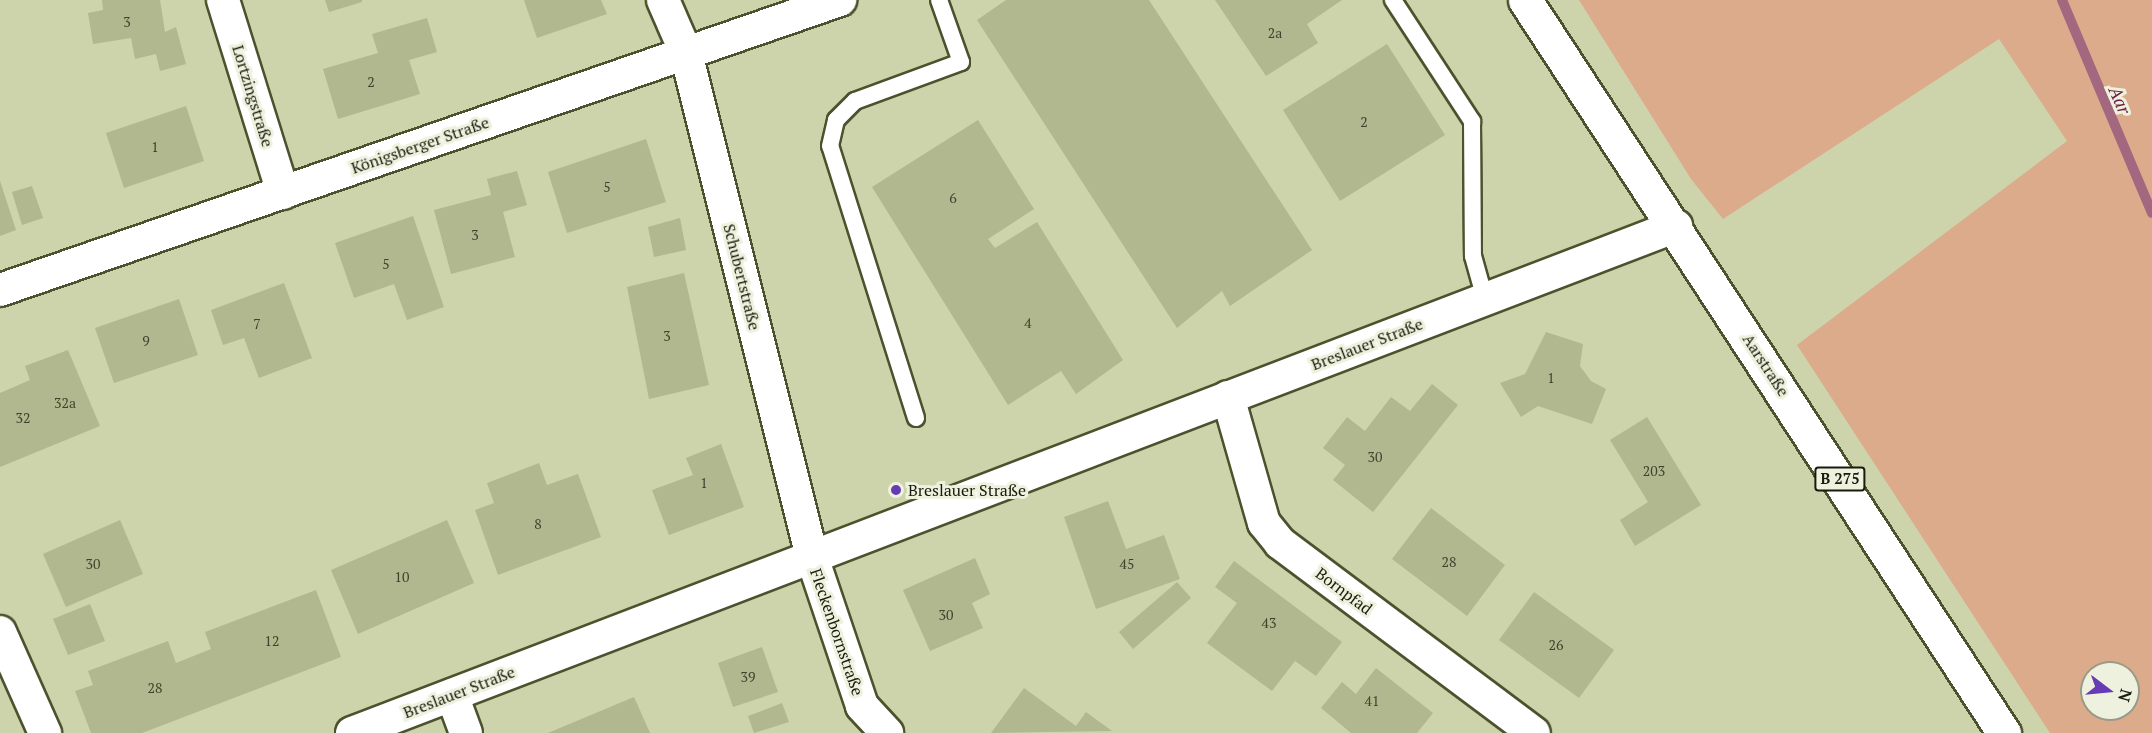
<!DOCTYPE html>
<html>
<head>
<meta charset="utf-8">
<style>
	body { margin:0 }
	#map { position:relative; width:2152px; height:733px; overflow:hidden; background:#cdd3aa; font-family:"PT Serif",serif }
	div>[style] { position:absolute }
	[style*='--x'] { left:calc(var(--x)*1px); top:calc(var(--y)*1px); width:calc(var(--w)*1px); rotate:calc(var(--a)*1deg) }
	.green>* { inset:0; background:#dcab8c }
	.stream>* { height:10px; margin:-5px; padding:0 5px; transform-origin:5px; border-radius:5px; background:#a46780 }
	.building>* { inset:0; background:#b1b78f }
	.roads { filter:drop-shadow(2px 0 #4d512d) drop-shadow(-2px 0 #4d512d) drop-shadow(0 2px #4d512d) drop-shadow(0 -2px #4d512d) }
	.service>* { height:16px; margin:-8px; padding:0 8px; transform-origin:8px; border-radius:8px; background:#fff }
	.minor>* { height:32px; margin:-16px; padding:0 16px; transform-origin:16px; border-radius:16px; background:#fff }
	.primary>* { height:33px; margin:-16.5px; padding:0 16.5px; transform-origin:16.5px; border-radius:16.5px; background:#fff }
	.dots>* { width:16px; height:16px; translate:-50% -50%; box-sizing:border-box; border:3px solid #eef1dd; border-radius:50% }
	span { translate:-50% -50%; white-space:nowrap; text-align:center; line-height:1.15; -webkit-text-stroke:6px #eef1dd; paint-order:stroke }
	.number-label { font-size:14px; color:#3f422d }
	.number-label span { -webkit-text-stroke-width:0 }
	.shield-label span { padding:2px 4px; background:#eef1dd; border:2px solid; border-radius:4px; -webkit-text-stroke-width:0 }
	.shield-label { font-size:15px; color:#191b0c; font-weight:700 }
	.street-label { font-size:16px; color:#191b0c }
	.poi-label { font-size:16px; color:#191b0c }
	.left { translate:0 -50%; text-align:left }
	.water-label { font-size:18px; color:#6b1e43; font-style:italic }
	.north { position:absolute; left:2080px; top:661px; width:60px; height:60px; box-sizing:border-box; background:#eef1dd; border:2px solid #999b89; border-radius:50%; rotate:106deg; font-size:16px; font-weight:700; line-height:24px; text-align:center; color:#191b0c }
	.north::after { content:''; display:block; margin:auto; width:21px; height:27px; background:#653cb4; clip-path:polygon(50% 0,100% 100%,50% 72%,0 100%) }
</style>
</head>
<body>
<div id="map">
	<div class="green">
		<i style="clip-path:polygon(evenodd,1579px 0,2152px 0,2152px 733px,2050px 733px,1797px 345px,2067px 141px,1999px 39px,1723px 219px,1691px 179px,1579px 0,2092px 673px,2128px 673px,2128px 709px,2092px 709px,2092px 673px)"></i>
	</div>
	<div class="stream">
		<i style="--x:2062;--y:0;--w:231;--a:67.1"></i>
	</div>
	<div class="building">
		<i style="clip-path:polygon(102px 0,160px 0,165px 32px,176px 27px,186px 64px,160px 71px,156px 54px,135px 59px,131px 38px,93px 44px,88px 13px,103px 10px)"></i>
		<i style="clip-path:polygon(325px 0,362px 0,362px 2px,329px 12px)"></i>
		<i style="clip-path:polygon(524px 0,601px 0,607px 14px,537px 38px)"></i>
		<i style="clip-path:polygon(1006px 0,1149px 0,1312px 250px,1230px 306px,1222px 291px,1177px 328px,977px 20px)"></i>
		<i style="clip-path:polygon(1215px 0,1342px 0,1307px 24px,1318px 43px,1266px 76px)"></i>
		<i style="clip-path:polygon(427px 18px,437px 52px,409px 60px,420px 94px,338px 119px,323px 69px,378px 53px,372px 34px)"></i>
		<i style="clip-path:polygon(1387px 44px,1445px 135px,1340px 201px,1283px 110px)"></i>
		<i style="clip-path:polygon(186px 106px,204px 161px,124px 188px,106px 133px)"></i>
		<i style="clip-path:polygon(978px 120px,1034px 209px,988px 239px,995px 248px,1037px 222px,1123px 360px,1076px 394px,1061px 371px,1008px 405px,872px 187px)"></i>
		<i style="clip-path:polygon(646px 139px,666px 202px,567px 233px,548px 172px)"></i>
		<i style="clip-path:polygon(517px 171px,527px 205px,503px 212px,515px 257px,451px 274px,434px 210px,491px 195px,487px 179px)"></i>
		<i style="clip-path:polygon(0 181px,16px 230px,0 236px)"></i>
		<i style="clip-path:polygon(32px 186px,43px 218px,22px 225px,12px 192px)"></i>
		<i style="clip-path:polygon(413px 216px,444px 307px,407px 320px,394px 284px,354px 298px,335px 243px)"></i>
		<i style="clip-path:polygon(680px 218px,686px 250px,654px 257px,648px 227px)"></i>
		<i style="clip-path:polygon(684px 273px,709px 385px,649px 399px,627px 287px)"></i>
		<i style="clip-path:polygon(284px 283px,312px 358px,259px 378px,244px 338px,223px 345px,211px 310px)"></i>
		<i style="clip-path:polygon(179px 299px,198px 355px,114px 383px,95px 328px)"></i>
		<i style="clip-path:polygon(1546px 332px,1583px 344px,1580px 366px,1591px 381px,1606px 389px,1592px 424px,1538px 406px,1521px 417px,1500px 383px,1525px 374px)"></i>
		<i style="clip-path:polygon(68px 350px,100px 426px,0 467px,0 393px,30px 380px,25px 366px)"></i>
		<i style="clip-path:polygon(1432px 384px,1458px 405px,1373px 512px,1333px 480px,1345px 465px,1323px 448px,1347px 417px,1365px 431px,1391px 397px,1410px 411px)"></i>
		<i style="clip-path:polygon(1647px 417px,1701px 505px,1635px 546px,1620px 520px,1648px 502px,1610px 440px)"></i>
		<i style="clip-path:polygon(721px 444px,744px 507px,669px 535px,652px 490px,693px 475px,686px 458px)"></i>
		<i style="clip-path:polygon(539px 463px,547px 485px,578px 474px,601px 537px,498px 575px,475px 510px,494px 503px,487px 483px)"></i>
		<i style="clip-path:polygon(1108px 501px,1126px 549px,1164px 535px,1180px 579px,1096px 609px,1064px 517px)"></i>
		<i style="clip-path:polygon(1431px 508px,1505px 565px,1467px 616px,1392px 559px)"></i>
		<i style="clip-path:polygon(120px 520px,143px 574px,66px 607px,43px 554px)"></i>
		<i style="clip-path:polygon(447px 520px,474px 583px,358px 634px,331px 570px)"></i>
		<i style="clip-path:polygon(975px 558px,990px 594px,972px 603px,983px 628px,930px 651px,903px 590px)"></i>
		<i style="clip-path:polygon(1234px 561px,1342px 642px,1316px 676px,1295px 661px,1272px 691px,1207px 643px,1237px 603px,1215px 587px)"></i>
		<i style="clip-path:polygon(1177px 582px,1191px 598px,1133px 649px,1119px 632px)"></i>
		<i style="clip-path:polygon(316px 590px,341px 657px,142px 733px,91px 733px,75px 691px,93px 685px,88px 671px,168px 641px,176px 663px,211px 649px,205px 632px)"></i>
		<i style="clip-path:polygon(1534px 592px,1614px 650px,1579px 698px,1499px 640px)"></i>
		<i style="clip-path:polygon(90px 604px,105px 641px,68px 655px,53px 619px)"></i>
		<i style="clip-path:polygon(762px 647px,778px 692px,733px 707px,718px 663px)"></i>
		<i style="clip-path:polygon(1376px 668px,1433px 713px,1417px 733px,1351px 733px,1321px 708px,1342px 682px,1356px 694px)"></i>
		<i style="clip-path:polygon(1024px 688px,1076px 726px,1086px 712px,1112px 731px,991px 733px)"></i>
		<i style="clip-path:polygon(634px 697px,650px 733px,548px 733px)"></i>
		<i style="clip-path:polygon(782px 703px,789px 722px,754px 733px,748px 716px)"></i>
	</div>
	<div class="roads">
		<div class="service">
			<i style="--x:1393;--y:0;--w:145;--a:56.9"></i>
			<i style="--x:1472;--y:121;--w:135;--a:89.6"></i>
			<i style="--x:1473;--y:256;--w:45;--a:74.4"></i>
			<i style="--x:916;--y:418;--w:285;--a:-107.5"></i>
			<i style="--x:830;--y:146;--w:27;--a:-77"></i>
			<i style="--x:836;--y:120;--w:27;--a:-45"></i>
			<i style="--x:855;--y:101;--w:113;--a:-20.2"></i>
			<i style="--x:961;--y:62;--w:66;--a:-109.5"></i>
		</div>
		<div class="minor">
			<i style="--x:223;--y:0;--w:202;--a:72.7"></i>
			<i style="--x:663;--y:0;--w:58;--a:66.5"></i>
			<i style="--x:686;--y:53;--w:520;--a:75.96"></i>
			<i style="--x:812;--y:557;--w:157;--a:71.4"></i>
			<i style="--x:862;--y:706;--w:37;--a:47"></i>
			<i style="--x:0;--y:290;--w:889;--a:-19.05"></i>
			<i style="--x:1228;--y:397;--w:131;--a:74.1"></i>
			<i style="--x:1264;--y:523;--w:26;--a:51"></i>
			<i style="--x:1280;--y:543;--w:317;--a:36.8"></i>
			<i style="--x:0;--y:632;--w:111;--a:66"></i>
			<i style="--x:452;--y:695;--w:40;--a:69.8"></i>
			<i style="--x:352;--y:733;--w:1418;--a:-20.95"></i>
		</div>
		<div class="primary">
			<i style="--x:1525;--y:0;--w:876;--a:56.84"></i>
		</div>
	</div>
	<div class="dots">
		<i style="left:896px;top:490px;background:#653cb4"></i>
	</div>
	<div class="number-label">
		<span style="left:127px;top:22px">3</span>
		<span style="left:1275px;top:33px">2a</span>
		<span style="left:371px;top:82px">2</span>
		<span style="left:1364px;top:122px">2</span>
		<span style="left:155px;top:147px">1</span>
		<span style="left:607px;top:187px">5</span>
		<span style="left:953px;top:198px">6</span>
		<span style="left:475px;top:235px">3</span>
		<span style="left:386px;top:264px">5</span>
		<span style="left:1028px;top:323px">4</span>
		<span style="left:257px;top:324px">7</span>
		<span style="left:667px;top:336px">3</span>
		<span style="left:146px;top:341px">9</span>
		<span style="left:1551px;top:378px">1</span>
		<span style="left:65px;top:403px">32a</span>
		<span style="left:23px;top:418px">32</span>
		<span style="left:1375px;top:457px">30</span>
		<span style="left:1654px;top:471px">203</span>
		<span style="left:704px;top:483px">1</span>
		<span style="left:538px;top:524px">8</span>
		<span style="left:1449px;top:562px">28</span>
		<span style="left:93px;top:564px">30</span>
		<span style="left:1127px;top:564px">45</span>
		<span style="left:402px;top:577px">10</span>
		<span style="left:946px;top:615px">30</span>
		<span style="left:1269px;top:623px">43</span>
		<span style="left:272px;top:641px">12</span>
		<span style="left:1556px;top:645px">26</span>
		<span style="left:748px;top:677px">39</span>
		<span style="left:155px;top:688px">28</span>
		<span style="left:1372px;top:701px">41</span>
	</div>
	<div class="shield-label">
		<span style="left:1840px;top:479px">B 275</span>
	</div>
	<div class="street-label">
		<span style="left:253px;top:96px;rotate:73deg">Lortzingstraße</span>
		<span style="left:420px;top:145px;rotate:-19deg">Königsberger Straße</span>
		<span style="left:742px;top:277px;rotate:76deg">Schubertstraße</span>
		<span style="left:1367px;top:344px;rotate:-21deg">Breslauer Straße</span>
		<span style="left:1766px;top:365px;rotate:57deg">Aarstraße</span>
		<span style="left:1344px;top:591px;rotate:37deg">Bornpfad</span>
		<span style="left:837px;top:632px;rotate:71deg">Fleckenbornstraße</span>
		<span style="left:459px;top:692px;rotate:-21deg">Breslauer Straße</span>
	</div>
	<div class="poi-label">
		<span class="left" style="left:908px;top:490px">Breslauer Straße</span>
	</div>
	<div class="water-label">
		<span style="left:2120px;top:100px;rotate:66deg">Aar</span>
	</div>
	<div class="north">N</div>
</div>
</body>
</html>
